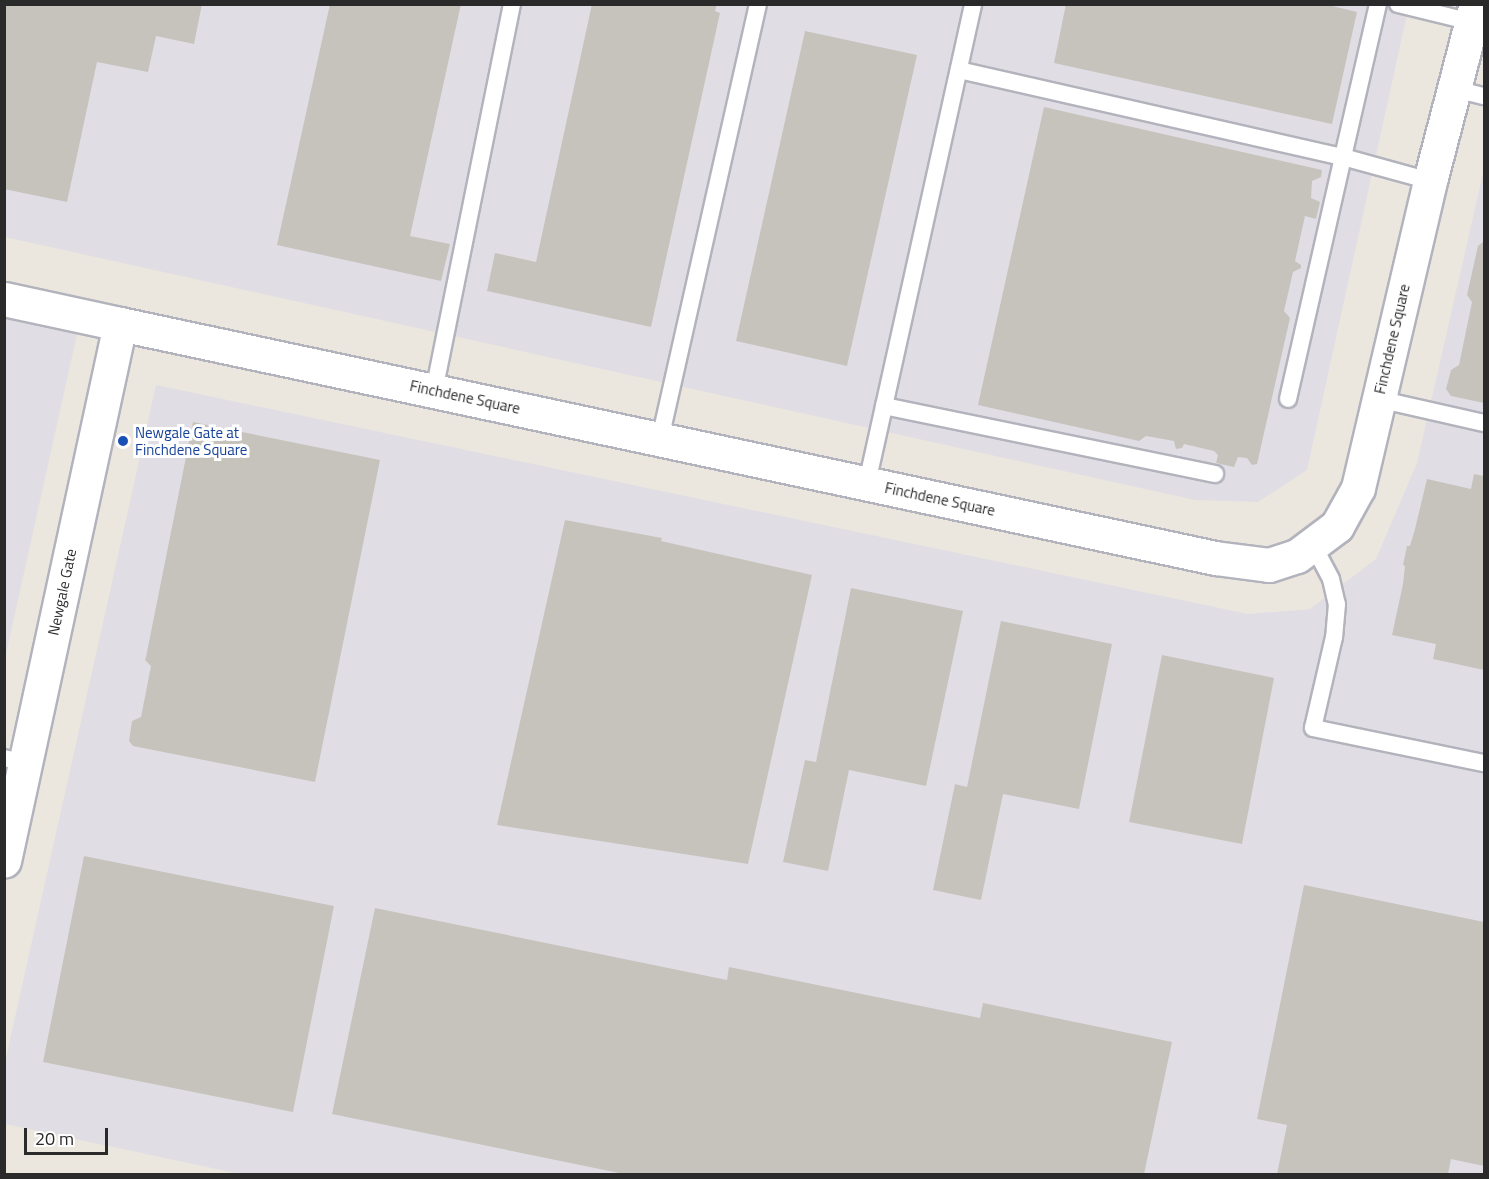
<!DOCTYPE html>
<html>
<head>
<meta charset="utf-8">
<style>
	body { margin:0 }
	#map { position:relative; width:1489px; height:1179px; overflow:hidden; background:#ebe6de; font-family:"Titillium Web",sans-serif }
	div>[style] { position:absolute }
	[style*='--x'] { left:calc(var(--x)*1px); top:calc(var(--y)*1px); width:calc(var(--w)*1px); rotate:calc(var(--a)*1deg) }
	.industrial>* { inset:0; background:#e0dee4 }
	.building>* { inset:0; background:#c6c3bd }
	.roads { filter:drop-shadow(2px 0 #b2b3bc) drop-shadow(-2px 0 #b2b3bc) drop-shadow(0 2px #b2b3bc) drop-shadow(0 -2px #b2b3bc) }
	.service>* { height:16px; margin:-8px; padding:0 8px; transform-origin:8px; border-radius:8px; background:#fff }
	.minor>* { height:33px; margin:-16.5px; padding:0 16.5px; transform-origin:16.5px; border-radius:16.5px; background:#fff }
	.tertiary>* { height:33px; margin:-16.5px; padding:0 16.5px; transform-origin:16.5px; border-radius:16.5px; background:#fff }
	.dots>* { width:16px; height:16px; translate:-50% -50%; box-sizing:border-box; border:3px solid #fff; border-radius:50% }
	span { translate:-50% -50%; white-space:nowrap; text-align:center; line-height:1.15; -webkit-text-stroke:6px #fff; paint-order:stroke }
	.street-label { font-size:15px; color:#2a2a2a }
	.transit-label { font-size:15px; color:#164399 }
	.left { translate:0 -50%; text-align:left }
	.frame { position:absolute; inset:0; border:6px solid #2a2a2a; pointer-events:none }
	.scale { position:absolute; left:24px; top:1128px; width:84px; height:27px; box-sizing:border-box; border:3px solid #2a2a2a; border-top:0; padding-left:8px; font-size:18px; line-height:21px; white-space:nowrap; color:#2a2a2a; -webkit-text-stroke:4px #fff; paint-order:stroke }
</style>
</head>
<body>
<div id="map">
	<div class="industrial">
		<i style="clip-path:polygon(5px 5px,1409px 5px,1307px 470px,1258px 502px,1195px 500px,5px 237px)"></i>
		<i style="clip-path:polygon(1484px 169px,1484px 1174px,240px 1174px,5px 1124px,5px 1062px,156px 385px,1248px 614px,1310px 609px,1376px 559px,1417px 463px)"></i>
		<i style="clip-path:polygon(5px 318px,77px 334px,5px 658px,4px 318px)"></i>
	</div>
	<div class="building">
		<i style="clip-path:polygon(4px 4px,202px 4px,194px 44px,156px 36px,148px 72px,97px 62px,67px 202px,4px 189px)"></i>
		<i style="clip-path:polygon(330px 4px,461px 4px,410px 236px,450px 244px,441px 281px,277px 245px)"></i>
		<i style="clip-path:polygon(592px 4px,717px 4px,715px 11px,720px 13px,651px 327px,487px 291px,495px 253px,536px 262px)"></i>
		<i style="clip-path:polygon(1066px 4px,1324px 4px,1357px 12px,1332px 124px,1054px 63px)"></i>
		<i style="clip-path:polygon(805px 31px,917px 55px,847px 366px,736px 341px)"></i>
		<i style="clip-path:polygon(1044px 107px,1322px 170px,1321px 177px,1312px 181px,1311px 198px,1320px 202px,1316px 219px,1305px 216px,1295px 261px,1301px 265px,1301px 268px,1293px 272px,1284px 311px,1290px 318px,1257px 464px,1252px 465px,1247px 458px,1238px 457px,1234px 467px,1216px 463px,1218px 455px,1214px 451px,1184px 444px,1182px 448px,1176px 449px,1174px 441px,1146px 436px,1139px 441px,978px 405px)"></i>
		<i style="clip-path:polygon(1484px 241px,1484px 403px,1451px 396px,1446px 389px,1451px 370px,1459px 365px,1472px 302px,1467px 295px,1478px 246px)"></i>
		<i style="clip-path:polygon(193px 422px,380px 460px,315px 782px,133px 746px,129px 741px,132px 721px,141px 717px,151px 666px,145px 660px,146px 657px)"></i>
		<i style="clip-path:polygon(1474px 474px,1484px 476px,1484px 670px,1433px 659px,1436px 644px,1392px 635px,1403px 584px,1405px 566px,1403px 565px,1407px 546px,1410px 546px,1415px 529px,1427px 479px,1471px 489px)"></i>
		<i style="clip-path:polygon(565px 520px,662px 538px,661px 541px,812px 575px,748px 864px,497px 825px)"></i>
		<i style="clip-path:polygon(851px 588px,963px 611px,926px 786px,849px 770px,828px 871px,783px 862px,805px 760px,816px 762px)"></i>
		<i style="clip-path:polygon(1001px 621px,1112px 644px,1079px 809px,1003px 794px,981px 900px,933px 890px,955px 784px,967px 787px)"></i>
		<i style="clip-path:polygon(1162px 655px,1274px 678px,1242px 844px,1129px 822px)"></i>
		<i style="clip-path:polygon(84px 856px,334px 906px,293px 1112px,43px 1062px)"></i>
		<i style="clip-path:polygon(1304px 885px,1484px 922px,1484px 1166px,1451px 1159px,1448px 1174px,1277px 1174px,1287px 1125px,1257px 1119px)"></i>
		<i style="clip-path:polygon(375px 908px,727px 980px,729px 967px,980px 1018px,983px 1003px,1172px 1042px,1144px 1174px,624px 1174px,332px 1114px)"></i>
	</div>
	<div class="roads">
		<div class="service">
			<i style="--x:1378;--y:4;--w:157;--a:102.9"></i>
			<i style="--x:1343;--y:157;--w:90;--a:15.4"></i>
			<i style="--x:1398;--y:4;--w:76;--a:13.7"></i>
			<i style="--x:959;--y:70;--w:394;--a:12.8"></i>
			<i style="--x:1343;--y:157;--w:248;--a:102.8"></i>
			<i style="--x:1455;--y:89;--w:30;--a:14"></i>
			<i style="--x:434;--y:391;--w:395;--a:-78.6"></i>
			<i style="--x:1378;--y:399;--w:109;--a:12.8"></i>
			<i style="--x:884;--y:406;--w:338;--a:11.6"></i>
			<i style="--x:660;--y:439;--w:446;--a:-77.3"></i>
			<i style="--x:867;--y:483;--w:491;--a:-77.5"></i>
			<i style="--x:1313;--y:545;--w:38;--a:62"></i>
			<i style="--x:1331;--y:579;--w:26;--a:77"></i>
			<i style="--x:1337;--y:604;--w:33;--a:95"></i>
			<i style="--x:1334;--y:637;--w:93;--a:103"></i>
			<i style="--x:1313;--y:728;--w:175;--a:11.6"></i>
			<i style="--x:4;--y:758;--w:23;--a:13"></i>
		</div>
		<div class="minor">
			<i style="--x:120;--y:324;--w:1120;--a:12.06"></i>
			<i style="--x:1215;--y:558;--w:54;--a:7.4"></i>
			<i style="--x:1269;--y:565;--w:29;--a:-18"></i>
			<i style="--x:1297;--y:556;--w:50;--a:-36.9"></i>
			<i style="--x:1337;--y:526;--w:43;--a:-61.1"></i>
			<i style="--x:1358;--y:488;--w:315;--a:-76.8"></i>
			<i style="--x:1430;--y:181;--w:183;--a:-75.4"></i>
		</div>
		<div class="tertiary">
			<i style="--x:4;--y:299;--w:119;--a:12.2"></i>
			<i style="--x:120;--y:324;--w:549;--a:102.19"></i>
		</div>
	</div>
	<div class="dots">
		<i style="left:123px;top:441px;background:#1a4fb4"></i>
	</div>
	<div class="street-label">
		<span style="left:1392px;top:339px;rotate:-77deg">Finchdene Square</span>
		<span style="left:465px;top:397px;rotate:12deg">Finchdene Square</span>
		<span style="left:940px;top:499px;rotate:12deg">Finchdene Square</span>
		<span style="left:62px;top:592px;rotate:-78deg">Newgale Gate</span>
	</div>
	<div class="transit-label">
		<span class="left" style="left:135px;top:441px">Newgale Gate at<br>Finchdene Square</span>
	</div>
	<div class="frame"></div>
	<div class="scale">20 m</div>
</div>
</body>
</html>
